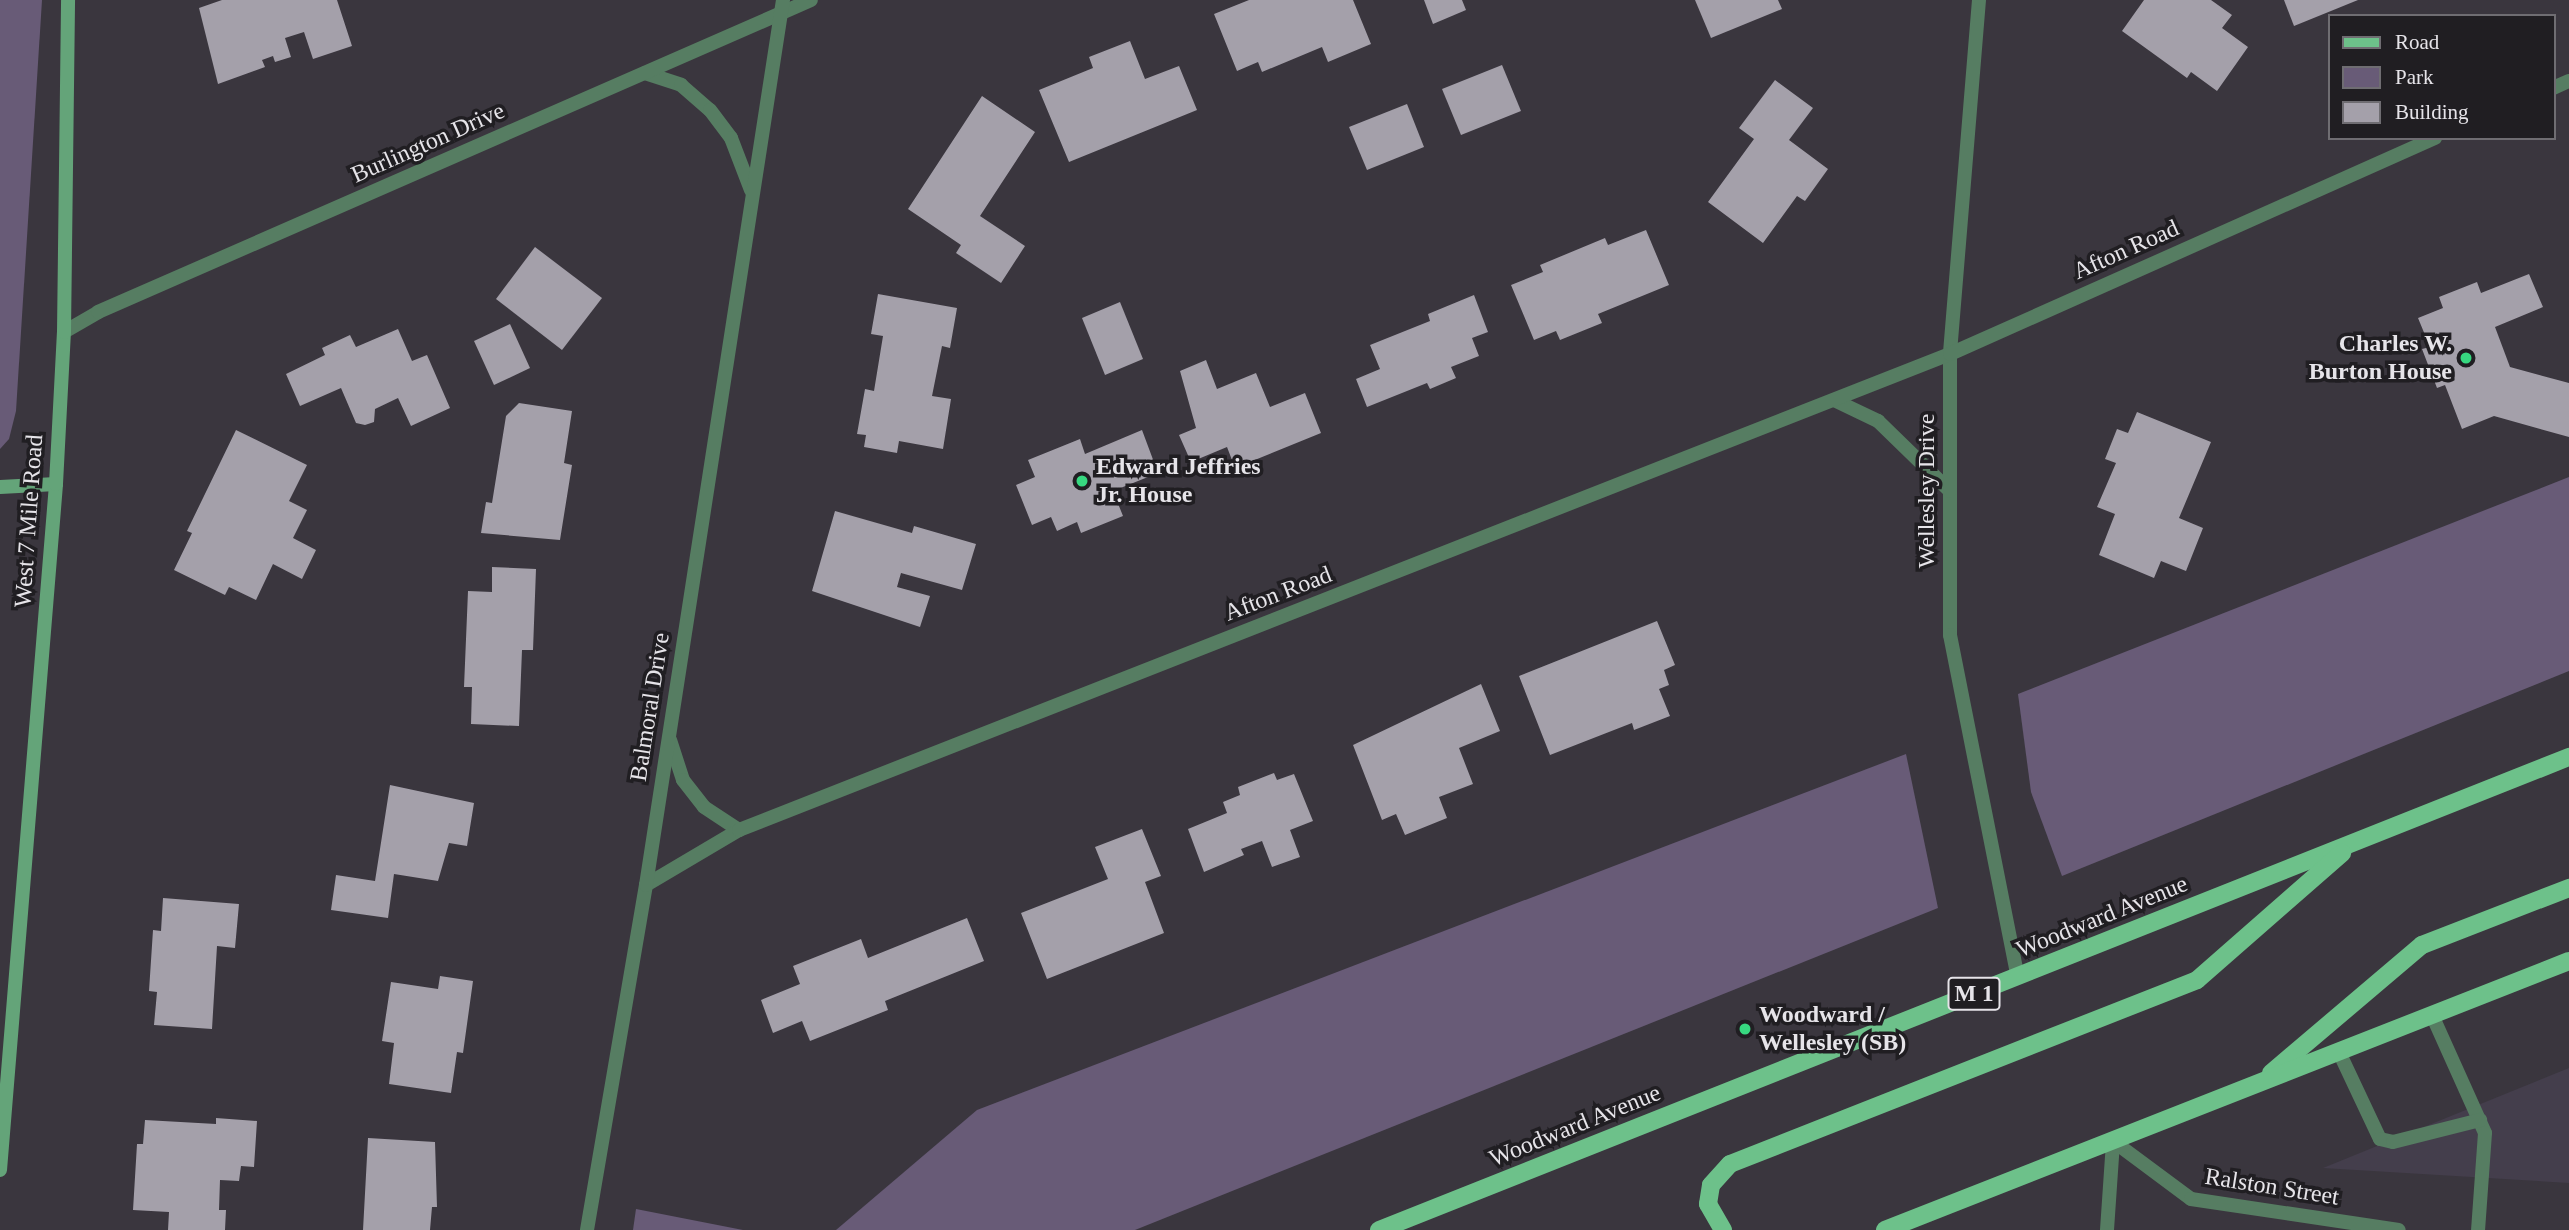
<!DOCTYPE html>
<html>
<head>
<meta charset="utf-8">
<style>
	body { margin:0 }
	#map { position:relative; width:2569px; height:1230px; overflow:hidden; background:#3a363e; font-family:"Times New Roman",serif }
	div>[style] { position:absolute }
	[style*='--x'] { left:calc(var(--x)*1px); top:calc(var(--y)*1px); width:calc(var(--w)*1px); rotate:calc(var(--a)*1deg) }
	.built>* { inset:0; background:#443e4c }
	.green>* { inset:0; background:#685b77 }
	.building>* { inset:0; background:#a4a0aa }
	.lane>* { height:14px; margin:-7px; padding:0 7px; transform-origin:7px; border-radius:7px; background:#567d62 }
	.street>* { height:14px; margin:-7px; padding:0 7px; transform-origin:7px; border-radius:7px; background:#567d62 }
	.secondary>* { height:14px; margin:-7px; padding:0 7px; transform-origin:7px; border-radius:7px; background:#64a479 }
	.primary>* { height:18px; margin:-9px; padding:0 9px; transform-origin:9px; border-radius:9px; background:#6dc18a }
	.dots>* { width:19px; height:19px; translate:-50% -50%; box-sizing:border-box; border:4px solid #201e22; border-radius:50% }
	span { translate:-50% -50%; white-space:nowrap; text-align:center; line-height:1.15; -webkit-text-stroke:7px #201e22; paint-order:stroke }
	.shield-label span { padding:2px 5px; background:#201e22; border:2px solid; border-radius:5px; -webkit-text-stroke-width:0 }
	.shield-label { font-size:23px; color:#e6e4e9; font-weight:700 }
	.street-label { font-size:24px; color:#e6e4e9 }
	.poi-label { font-size:24px; color:#e6e4e9; font-weight:700 }
	.right { translate:-100% -50%; text-align:right }
	.left { translate:0 -50%; text-align:left }
	.legend { position:absolute; left:2328px; top:14px; width:228px; height:126px; box-sizing:border-box; background:#201e22; border:2px solid #6f6d72; margin:0; padding:9px 12px; list-style:none; font-size:21px; color:#e6e4e9 }
	.legend li { display:flex; align-items:center; gap:14px; height:35px }
	.legend b { width:35px; border:2px solid #6f6d72 }
</style>
</head>
<body>
<div id="map">
	<div class="built">
		<i style="clip-path:polygon(2569px 1068px,2569px 1183px,2323px 1168px)"></i>
	</div>
	<div class="green">
		<i style="clip-path:polygon(0 0,42px 0,16px 411px,9px 439px,0 449px)"></i>
		<i style="clip-path:polygon(2569px 477px,2569px 671px,2062px 876px,2031px 792px,2018px 694px)"></i>
		<i style="clip-path:polygon(1906px 754px,1938px 908px,1135px 1230px,836px 1230px,977px 1110px)"></i>
		<i style="clip-path:polygon(636px 1209px,743px 1230px,633px 1230px)"></i>
	</div>
	<div class="building">
		<i style="clip-path:polygon(222px 0,337px 0,352px 46px,313px 59px,304px 32px,285px 38px,291px 57px,275px 62px,273px 56px,262px 60px,265px 67px,218px 84px,199px 8px)"></i>
		<i style="clip-path:polygon(1249px 0,1353px 0,1371px 44px,1328px 62px,1322px 47px,1262px 72px,1258px 62px,1237px 71px,1214px 14px)"></i>
		<i style="clip-path:polygon(1424px 0,1462px 0,1466px 10px,1433px 24px)"></i>
		<i style="clip-path:polygon(1695px 0,1778px 0,1782px 9px,1711px 38px)"></i>
		<i style="clip-path:polygon(2144px 0,2211px 0,2232px 15px,2222px 28px,2248px 47px,2217px 91px,2191px 72px,2187px 78px,2122px 31px)"></i>
		<i style="clip-path:polygon(2284px 0,2358px 0,2294px 26px)"></i>
		<i style="clip-path:polygon(1130px 41px,1145px 79px,1179px 66px,1197px 110px,1069px 162px,1039px 90px,1093px 68px,1089px 57px)"></i>
		<i style="clip-path:polygon(1502px 65px,1521px 111px,1461px 135px,1442px 89px)"></i>
		<i style="clip-path:polygon(1775px 80px,1813px 108px,1789px 140px,1828px 169px,1805px 201px,1797px 196px,1763px 243px,1708px 202px,1754px 139px,1739px 128px)"></i>
		<i style="clip-path:polygon(982px 96px,1035px 132px,980px 216px,1025px 246px,1001px 283px,956px 253px,961px 245px,908px 209px)"></i>
		<i style="clip-path:polygon(1407px 104px,1424px 147px,1367px 170px,1349px 127px)"></i>
		<i style="clip-path:polygon(1646px 230px,1669px 285px,1598px 314px,1602px 323px,1560px 340px,1556px 331px,1534px 340px,1511px 285px,1543px 272px,1540px 265px,1605px 238px,1608px 245px)"></i>
		<i style="clip-path:polygon(535px 247px,602px 298px,562px 350px,496px 299px)"></i>
		<i style="clip-path:polygon(2529px 274px,2543px 307px,2495px 327px,2510px 367px,2569px 383px,2569px 437px,2494px 416px,2462px 429px,2445px 385px,2437px 388px,2422px 349px,2430px 347px,2418px 318px,2443px 308px,2439px 297px,2477px 282px,2481px 293px)"></i>
		<i style="clip-path:polygon(878px 294px,957px 308px,950px 348px,942px 346px,932px 396px,951px 399px,943px 449px,899px 441px,897px 453px,864px 447px,866px 435px,857px 434px,865px 389px,874px 391px,883px 336px,871px 334px)"></i>
		<i style="clip-path:polygon(1474px 295px,1488px 332px,1472px 338px,1479px 356px,1451px 367px,1456px 378px,1430px 389px,1427px 383px,1367px 407px,1356px 379px,1380px 369px,1370px 345px,1430px 321px,1428px 314px)"></i>
		<i style="clip-path:polygon(1120px 302px,1143px 359px,1105px 375px,1082px 318px)"></i>
		<i style="clip-path:polygon(510px 324px,530px 368px,494px 385px,474px 341px)"></i>
		<i style="clip-path:polygon(398px 329px,412px 361px,427px 355px,450px 408px,411px 426px,398px 398px,375px 409px,374px 422px,365px 425px,356px 423px,341px 388px,300px 406px,286px 374px,325px 355px,322px 348px,350px 335px,356px 347px)"></i>
		<i style="clip-path:polygon(1206px 360px,1217px 389px,1256px 373px,1270px 407px,1305px 393px,1321px 433px,1235px 468px,1227px 447px,1191px 462px,1179px 435px,1196px 428px,1180px 371px)"></i>
		<i style="clip-path:polygon(519px 403px,572px 411px,564px 463px,572px 465px,560px 540px,481px 533px,486px 502px,492px 503px,506px 416px)"></i>
		<i style="clip-path:polygon(2137px 412px,2211px 442px,2179px 518px,2203px 528px,2186px 571px,2161px 561px,2154px 578px,2099px 555px,2115px 514px,2097px 507px,2116px 463px,2105px 459px,2117px 429px,2128px 433px)"></i>
		<i style="clip-path:polygon(236px 430px,307px 465px,289px 501px,307px 510px,293px 538px,316px 550px,302px 579px,273px 564px,256px 600px,229px 587px,225px 595px,174px 570px,192px 533px,187px 531px)"></i>
		<i style="clip-path:polygon(1142px 430px,1158px 473px,1113px 491px,1123px 516px,1081px 533px,1077px 522px,1057px 531px,1051px 517px,1032px 525px,1016px 485px,1035px 477px,1028px 460px,1080px 439px,1085px 454px)"></i>
		<i style="clip-path:polygon(835px 511px,912px 533px,914px 526px,976px 544px,962px 590px,901px 573px,897px 587px,930px 596px,920px 627px,812px 591px)"></i>
		<i style="clip-path:polygon(492px 567px,536px 569px,533px 650px,522px 650px,519px 726px,471px 724px,472px 687px,464px 687px,468px 591px,492px 592px)"></i>
		<i style="clip-path:polygon(1657px 621px,1675px 665px,1664px 670px,1669px 685px,1659px 689px,1670px 716px,1634px 730px,1632px 723px,1550px 755px,1519px 676px)"></i>
		<i style="clip-path:polygon(1481px 684px,1500px 731px,1459px 748px,1473px 784px,1439px 797px,1447px 818px,1405px 835px,1396px 814px,1382px 820px,1353px 745px)"></i>
		<i style="clip-path:polygon(1274px 773px,1277px 780px,1294px 774px,1313px 821px,1290px 830px,1300px 857px,1272px 867px,1262px 841px,1241px 849px,1244px 855px,1204px 872px,1188px 829px,1227px 813px,1223px 802px,1240px 795px,1238px 787px)"></i>
		<i style="clip-path:polygon(390px 785px,474px 803px,467px 846px,449px 843px,438px 881px,394px 874px,388px 918px,331px 910px,336px 875px,375px 881px)"></i>
		<i style="clip-path:polygon(1142px 829px,1161px 876px,1145px 882px,1164px 933px,1047px 979px,1021px 913px,1108px 879px,1095px 847px)"></i>
		<i style="clip-path:polygon(163px 898px,239px 904px,235px 948px,217px 946px,212px 1029px,154px 1025px,157px 992px,149px 991px,153px 930px,161px 931px)"></i>
		<i style="clip-path:polygon(967px 918px,984px 961px,885px 1001px,888px 1010px,810px 1041px,802px 1021px,773px 1033px,761px 1000px,800px 984px,793px 966px,861px 939px,868px 958px)"></i>
		<i style="clip-path:polygon(440px 976px,473px 981px,463px 1053px,457px 1052px,451px 1093px,389px 1084px,394px 1043px,382px 1041px,391px 982px,438px 989px)"></i>
		<i style="clip-path:polygon(216px 1118px,257px 1121px,254px 1167px,241px 1166px,239px 1181px,220px 1180px,219px 1210px,226px 1210px,225px 1230px,168px 1230px,169px 1212px,133px 1210px,137px 1144px,143px 1144px,145px 1120px,216px 1124px)"></i>
		<i style="clip-path:polygon(368px 1138px,435px 1142px,437px 1207px,432px 1207px,430px 1230px,363px 1230px)"></i>
	</div>
	<div class="lane">
		<i style="--x:2432;--y:1015;--w:129;--a:65.8"></i>
		<i style="--x:2485;--y:1133;--w:97;--a:94.1"></i>
		<i style="--x:2339;--y:1052;--w:96;--a:64.8"></i>
		<i style="--x:2380;--y:1139;--w:13;--a:13"></i>
		<i style="--x:2393;--y:1142;--w:90;--a:-14.2"></i>
	</div>
	<div class="street">
		<i style="--x:1979;--y:0;--w:355;--a:94.7"></i>
		<i style="--x:1950;--y:354;--w:281;--a:90"></i>
		<i style="--x:1950;--y:635;--w:349;--a:78.8"></i>
		<i style="--x:645;--y:73;--w:38;--a:18"></i>
		<i style="--x:681;--y:85;--w:38;--a:41"></i>
		<i style="--x:710;--y:110;--w:35;--a:53"></i>
		<i style="--x:731;--y:138;--w:56;--a:69"></i>
		<i style="--x:2553;--y:88;--w:17;--a:-24"></i>
		<i style="--x:64;--y:332;--w:39;--a:-30"></i>
		<i style="--x:98;--y:312;--w:778;--a:-23.63"></i>
		<i style="--x:1834;--y:400;--w:49;--a:25.5"></i>
		<i style="--x:1878;--y:421;--w:100;--a:44.2"></i>
		<i style="--x:670;--y:740;--w:42;--a:72"></i>
		<i style="--x:683;--y:780;--w:34;--a:52"></i>
		<i style="--x:704;--y:807;--w:42;--a:33.3"></i>
		<i style="--x:646;--y:885;--w:108;--a:-30.6"></i>
		<i style="--x:739;--y:830;--w:1301;--a:-21.46"></i>
		<i style="--x:1950;--y:354;--w:531;--a:-24.01"></i>
		<i style="--x:2113;--y:1141;--w:97;--a:36.6"></i>
		<i style="--x:2191;--y:1199;--w:210;--a:8.5"></i>
		<i style="--x:587;--y:1230;--w:350;--a:-80.3"></i>
		<i style="--x:646;--y:885;--w:896;--a:-81.2"></i>
		<i style="--x:2107;--y:1230;--w:89;--a:-86.1"></i>
	</div>
	<div class="secondary">
		<i style="--x:0;--y:487;--w:56;--a:-3.1"></i>
		<i style="--x:0;--y:1170;--w:688;--a:-85.33"></i>
		<i style="--x:56;--y:484;--w:152;--a:-87"></i>
		<i style="--x:64;--y:332;--w:332;--a:-89.3"></i>
	</div>
	<div class="primary">
		<i style="--x:2271;--y:1073;--w:198;--a:-40.3"></i>
		<i style="--x:2422;--y:945;--w:158;--a:-21.2"></i>
		<i style="--x:1379;--y:1230;--w:1281;--a:-21.68"></i>
		<i style="--x:1723;--y:1230;--w:30;--a:-120"></i>
		<i style="--x:1708;--y:1204;--w:19;--a:-81"></i>
		<i style="--x:1711;--y:1185;--w:28;--a:-48"></i>
		<i style="--x:1730;--y:1164;--w:502;--a:-21.5"></i>
		<i style="--x:2197;--y:980;--w:193;--a:-41.2"></i>
		<i style="--x:1885;--y:1230;--w:735;--a:-21.47"></i>
	</div>
	<div class="dots">
		<i style="left:2466px;top:358px;background:#37d880"></i>
		<i style="left:1082px;top:481px;background:#37d880"></i>
		<i style="left:1745px;top:1029px;background:#37d880"></i>
	</div>
	<div class="shield-label">
		<span style="left:1974px;top:994px">M 1</span>
	</div>
	<div class="street-label">
		<span style="left:428px;top:143px;rotate:-24deg">Burlington Drive</span>
		<span style="left:2126px;top:250px;rotate:-24deg">Afton Road</span>
		<span style="left:1927px;top:491px;rotate:-90deg">Wellesley Drive</span>
		<span style="left:29px;top:521px;rotate:-86deg">West 7 Mile Road</span>
		<span style="left:1278px;top:594px;rotate:-21deg">Afton Road</span>
		<span style="left:650px;top:707px;rotate:-81deg">Balmoral Drive</span>
		<span style="left:2102px;top:917px;rotate:-22deg">Woodward Avenue</span>
		<span style="left:1575px;top:1126px;rotate:-22deg">Woodward Avenue</span>
		<span style="left:2272px;top:1187px;rotate:9deg">Ralston Street</span>
	</div>
	<div class="poi-label">
		<span class="right" style="left:2452px;top:358px">Charles W.<br>Burton House</span>
		<span class="left" style="left:1096px;top:481px">Edward Jeffries<br>Jr. House</span>
		<span class="left" style="left:1759px;top:1029px">Woodward /<br>Wellesley (SB)</span>
	</div>
	<ul class="legend">
	<li><b style="height:9px;background:#6dc18a"></b>Road</li>
	<li><b style="height:19px;background:#685b77"></b>Park</li>
	<li><b style="height:19px;background:#a4a0aa"></b>Building</li>
	</ul>
</div>
</body>
</html>
